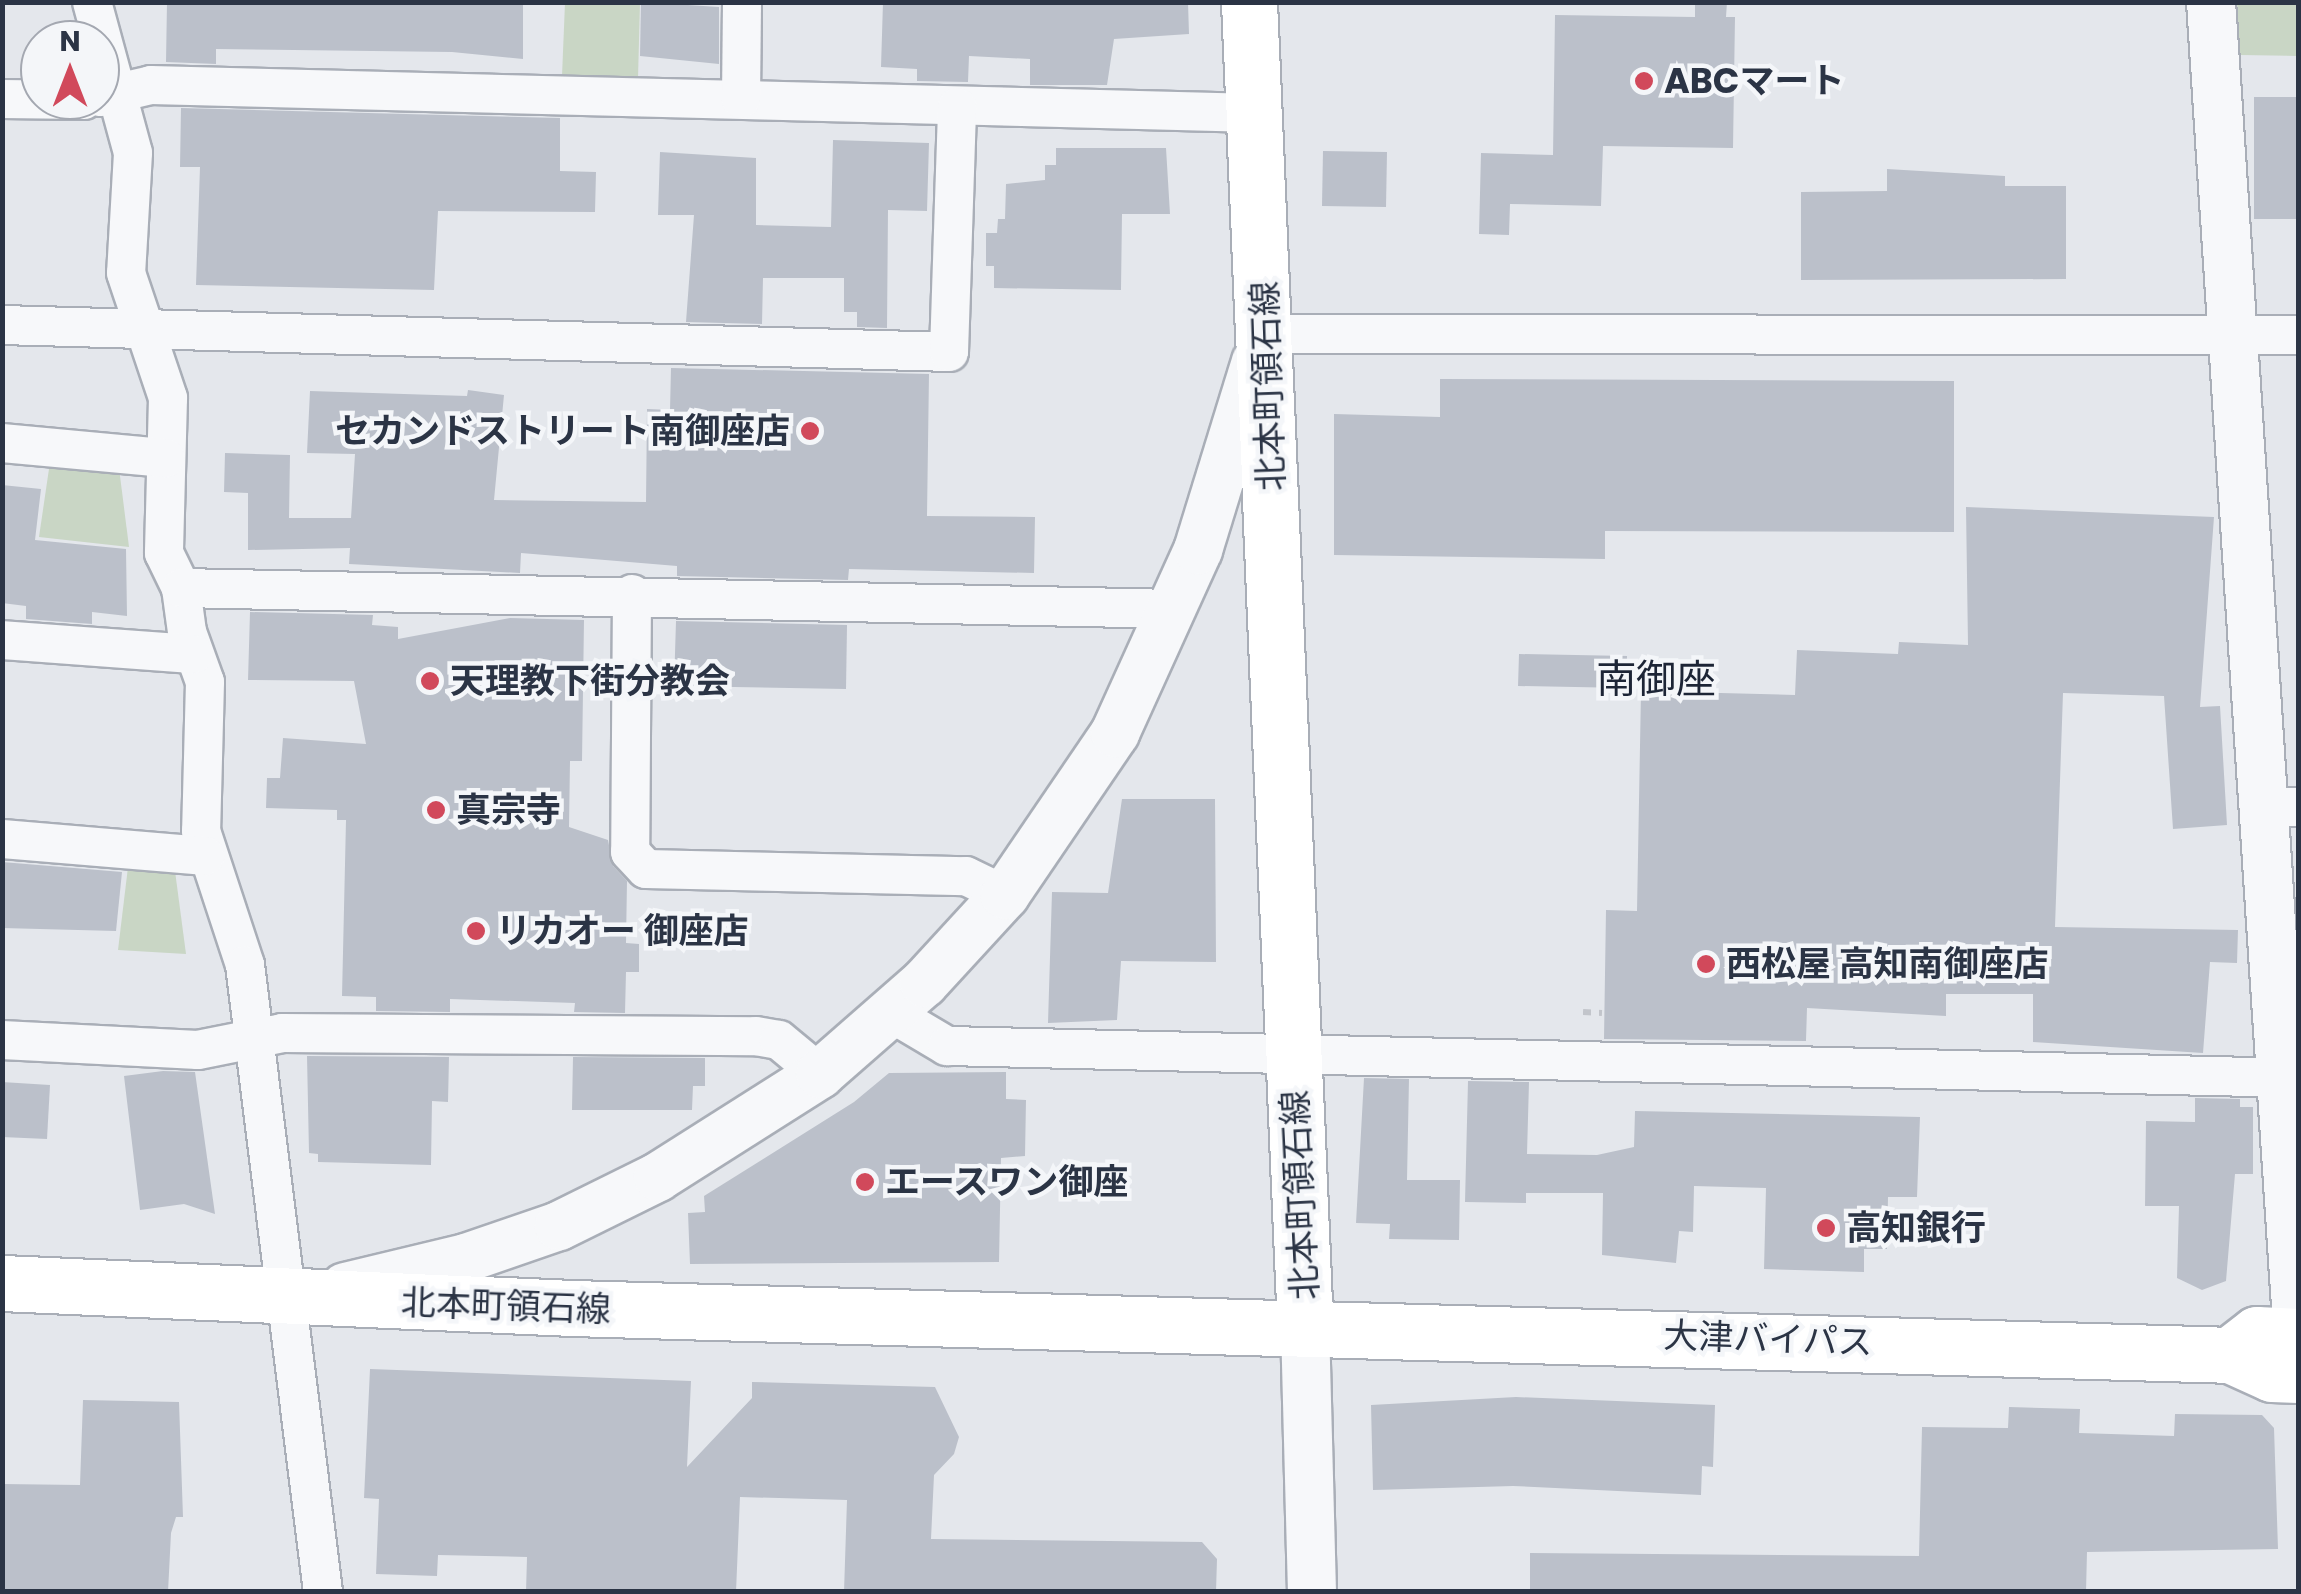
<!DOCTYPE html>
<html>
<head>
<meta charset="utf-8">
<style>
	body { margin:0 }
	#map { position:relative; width:2301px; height:1594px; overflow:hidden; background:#e4e7ec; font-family:Poppins,"Noto Sans JP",sans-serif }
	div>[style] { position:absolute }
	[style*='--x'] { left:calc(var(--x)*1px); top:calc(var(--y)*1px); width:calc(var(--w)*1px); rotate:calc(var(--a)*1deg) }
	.green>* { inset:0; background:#c9d6c5 }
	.building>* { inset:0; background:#bbc0ca }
	.path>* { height:6px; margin-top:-3px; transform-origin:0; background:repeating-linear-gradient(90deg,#c2c5cb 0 8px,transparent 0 16px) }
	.roads { filter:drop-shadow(2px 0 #a9aeb7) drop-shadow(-2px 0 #a9aeb7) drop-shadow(0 2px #a9aeb7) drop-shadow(0 -2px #a9aeb7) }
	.minor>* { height:38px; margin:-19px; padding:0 19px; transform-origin:19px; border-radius:19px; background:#f7f8fa }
	.tertiary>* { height:48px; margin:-24px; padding:0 24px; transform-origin:24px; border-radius:24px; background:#f7f8fa }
	.secondary>* { height:55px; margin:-27.5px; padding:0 27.5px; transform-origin:27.5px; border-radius:27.5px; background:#fff }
	.dots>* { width:28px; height:28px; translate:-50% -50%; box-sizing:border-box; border:5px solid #f4f6f9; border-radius:50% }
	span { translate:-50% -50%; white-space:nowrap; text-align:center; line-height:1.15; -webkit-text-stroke:9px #f4f6f9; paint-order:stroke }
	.poi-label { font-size:35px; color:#2b3445; font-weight:700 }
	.left { translate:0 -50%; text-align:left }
	.right { translate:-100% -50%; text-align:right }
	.street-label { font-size:35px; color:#2b3445 }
	.quarter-label { font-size:40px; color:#1d2536 }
	.frame { position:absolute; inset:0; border:5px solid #2b3445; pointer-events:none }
	.north { position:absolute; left:20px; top:20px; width:100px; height:100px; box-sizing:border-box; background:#f4f6f9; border:2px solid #a4a8b1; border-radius:50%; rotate:0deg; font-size:28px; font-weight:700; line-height:40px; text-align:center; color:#2b3445 }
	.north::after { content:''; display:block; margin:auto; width:35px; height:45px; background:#d1495b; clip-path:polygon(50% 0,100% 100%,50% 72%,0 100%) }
</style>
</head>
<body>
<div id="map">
	<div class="green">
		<i style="clip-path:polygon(565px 3px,640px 3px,638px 78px,562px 76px)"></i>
		<i style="clip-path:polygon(2237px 3px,2298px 3px,2298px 56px,2240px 55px)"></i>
		<i style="clip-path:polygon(50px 462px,119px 468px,129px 547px,39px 537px)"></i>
		<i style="clip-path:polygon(128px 867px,175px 871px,186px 954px,118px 950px)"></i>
	</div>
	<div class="building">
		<i style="clip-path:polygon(167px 2px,523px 2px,523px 59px,452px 52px,216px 49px,216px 64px,166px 62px)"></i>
		<i style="clip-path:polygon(641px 2px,719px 7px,719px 64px,640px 56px)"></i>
		<i style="clip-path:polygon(883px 2px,1188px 2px,1189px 34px,1114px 39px,1107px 85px,1030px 85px,1030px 59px,969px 56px,968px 82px,917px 81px,917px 69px,881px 67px)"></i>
		<i style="clip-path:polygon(1695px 2px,1727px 2px,1726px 17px,1735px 17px,1733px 148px,1603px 146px,1601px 206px,1510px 204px,1509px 235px,1479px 234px,1481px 153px,1553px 155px,1555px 15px,1695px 17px)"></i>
		<i style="clip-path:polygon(2254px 97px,2298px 97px,2298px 219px,2254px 219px)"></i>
		<i style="clip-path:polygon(181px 108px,560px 118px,560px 171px,596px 172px,595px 212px,438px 211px,434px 290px,196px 285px,200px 167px,180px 167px)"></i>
		<i style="clip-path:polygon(833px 140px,929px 143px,927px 211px,888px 210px,887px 328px,857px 327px,857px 312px,844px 312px,844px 278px,763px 278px,762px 324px,686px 322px,694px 215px,658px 215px,660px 152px,756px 158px,756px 225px,831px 227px)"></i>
		<i style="clip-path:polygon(1056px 148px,1166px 148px,1170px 214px,1122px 214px,1121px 290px,994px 288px,994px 266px,986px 266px,986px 233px,997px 233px,998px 219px,1005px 219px,1006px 184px,1045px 180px,1045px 165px,1056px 165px)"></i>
		<i style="clip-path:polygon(1323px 151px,1387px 152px,1386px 207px,1322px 206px)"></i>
		<i style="clip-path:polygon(1887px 169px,2005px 176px,2005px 186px,2066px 186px,2066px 279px,1801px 280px,1801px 192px,1887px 191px)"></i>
		<i style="clip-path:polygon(671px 368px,929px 374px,927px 516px,1035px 517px,1034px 573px,849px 569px,848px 580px,677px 576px,677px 566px,521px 553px,520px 573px,349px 564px,350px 548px,248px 550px,248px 493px,224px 492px,225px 453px,290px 455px,289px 518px,351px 518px,355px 454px,307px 453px,310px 391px,467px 396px,468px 390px,504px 395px,494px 500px,646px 502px,647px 409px,670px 410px)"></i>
		<i style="clip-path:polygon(1440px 379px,1954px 381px,1954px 532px,1605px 531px,1605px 559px,1334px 555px,1334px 414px,1440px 417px)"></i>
		<i style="clip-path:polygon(2px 485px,41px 489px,35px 540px,126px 549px,127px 616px,92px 612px,92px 624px,26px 619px,26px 606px,2px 603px)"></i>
		<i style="clip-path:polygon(1966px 507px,2214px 517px,2200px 707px,2220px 706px,2227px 825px,2173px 829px,2164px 696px,2063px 693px,2055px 927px,2238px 930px,2237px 963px,2210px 962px,2203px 1053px,2033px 1042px,2033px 994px,1946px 994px,1946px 1016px,1807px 1008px,1806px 1041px,1604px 1039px,1606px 910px,1637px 911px,1641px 691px,1795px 695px,1797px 650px,1898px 654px,1899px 642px,1968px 645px)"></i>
		<i style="clip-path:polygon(250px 612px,373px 615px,372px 625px,398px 627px,398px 639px,510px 618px,584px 620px,582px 761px,570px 761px,569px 827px,608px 840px,613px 866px,627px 881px,626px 943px,639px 944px,639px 972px,626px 972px,625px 1013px,574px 1012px,575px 1003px,450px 999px,450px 1012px,376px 1011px,376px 997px,342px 996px,346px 820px,337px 820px,337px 810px,266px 808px,267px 778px,280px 778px,283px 738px,366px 744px,354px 681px,248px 680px)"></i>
		<i style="clip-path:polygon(676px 621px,847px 625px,846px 689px,674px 686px)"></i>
		<i style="clip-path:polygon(1519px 654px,1627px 656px,1626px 688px,1518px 686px)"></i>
		<i style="clip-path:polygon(1122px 799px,1215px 799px,1216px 962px,1121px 961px,1117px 1020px,1048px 1023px,1052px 892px,1108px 893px)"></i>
		<i style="clip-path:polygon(2px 862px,122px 872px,116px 931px,2px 928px)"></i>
		<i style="clip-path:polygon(307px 1056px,449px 1057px,448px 1102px,432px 1101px,431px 1165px,318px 1162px,318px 1154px,309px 1153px)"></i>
		<i style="clip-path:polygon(573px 1057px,705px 1058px,705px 1086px,693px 1086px,692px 1110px,572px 1110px)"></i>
		<i style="clip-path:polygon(163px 1071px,195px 1072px,215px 1214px,184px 1204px,140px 1210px,124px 1076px)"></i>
		<i style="clip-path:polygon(1006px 1072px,1006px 1099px,1026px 1100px,1025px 1156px,1001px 1158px,999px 1262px,690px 1264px,688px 1213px,705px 1212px,704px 1196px,854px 1102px,889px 1073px)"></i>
		<i style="clip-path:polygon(1364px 1078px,1409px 1079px,1407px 1180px,1460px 1180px,1459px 1240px,1389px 1239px,1390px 1224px,1356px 1223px)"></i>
		<i style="clip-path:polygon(1468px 1081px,1529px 1082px,1527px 1154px,1597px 1155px,1634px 1147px,1635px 1111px,1920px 1117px,1917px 1197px,1888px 1197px,1887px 1249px,1864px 1249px,1864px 1272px,1764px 1269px,1766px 1188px,1694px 1186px,1693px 1232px,1679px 1231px,1676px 1263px,1602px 1255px,1603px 1193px,1526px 1193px,1526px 1203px,1465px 1202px)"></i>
		<i style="clip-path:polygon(2px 1082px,50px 1085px,47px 1139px,2px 1137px)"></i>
		<i style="clip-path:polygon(2195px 1098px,2240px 1099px,2240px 1107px,2253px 1107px,2253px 1174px,2235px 1174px,2226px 1281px,2202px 1290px,2177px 1278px,2179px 1206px,2145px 1206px,2146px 1121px,2195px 1122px)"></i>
		<i style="clip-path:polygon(370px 1369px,691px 1381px,687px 1467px,752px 1398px,752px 1382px,935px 1387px,959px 1437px,954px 1454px,934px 1475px,931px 1539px,1202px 1542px,1217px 1559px,1216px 1592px,844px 1592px,847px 1500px,740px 1497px,736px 1592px,526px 1592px,527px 1557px,438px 1555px,437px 1576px,376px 1574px,379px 1499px,364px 1498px)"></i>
		<i style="clip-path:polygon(1516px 1397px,1715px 1405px,1713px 1467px,1702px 1466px,1701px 1495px,1513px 1486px,1373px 1490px,1371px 1405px)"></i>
		<i style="clip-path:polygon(83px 1400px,179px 1402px,183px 1517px,176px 1517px,171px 1533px,168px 1592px,2px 1589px,2px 1484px,80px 1485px)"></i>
		<i style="clip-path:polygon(2009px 1407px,2080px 1409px,2079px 1433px,2174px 1436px,2175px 1414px,2262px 1415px,2274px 1428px,2278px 1549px,2087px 1552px,2086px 1592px,1530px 1592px,1530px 1553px,1919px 1556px,1922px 1427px,2008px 1428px)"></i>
	</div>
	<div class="path">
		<i style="--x:1583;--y:1012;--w:19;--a:3"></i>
	</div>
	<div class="roads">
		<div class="minor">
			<i style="--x:92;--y:2;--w:156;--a:74.8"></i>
			<i style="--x:133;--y:153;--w:120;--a:93.3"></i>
			<i style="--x:126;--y:273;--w:132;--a:71.4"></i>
			<i style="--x:168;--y:398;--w:155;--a:91.5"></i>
			<i style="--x:164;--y:553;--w:39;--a:64"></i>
			<i style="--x:181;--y:588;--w:44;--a:82.2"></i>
			<i style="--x:187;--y:632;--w:53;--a:70.2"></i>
			<i style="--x:205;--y:682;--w:149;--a:91.5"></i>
			<i style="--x:201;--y:831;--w:141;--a:71.8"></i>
			<i style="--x:245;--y:965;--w:632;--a:82.91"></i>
			<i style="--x:100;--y:97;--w:52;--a:-13.2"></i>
			<i style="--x:151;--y:85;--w:1105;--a:1.45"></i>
			<i style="--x:2;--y:99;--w:82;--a:0.7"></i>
			<i style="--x:741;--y:99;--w:97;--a:-89.4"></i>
			<i style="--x:2;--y:325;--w:947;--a:1.63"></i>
			<i style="--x:949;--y:352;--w:245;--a:-88.1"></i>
			<i style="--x:1264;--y:334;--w:1034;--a:0.06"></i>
			<i style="--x:2;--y:443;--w:164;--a:5.3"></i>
			<i style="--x:181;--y:588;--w:993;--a:1.21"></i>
			<i style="--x:632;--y:594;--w:258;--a:90.4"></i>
			<i style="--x:630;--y:852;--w:23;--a:47"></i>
			<i style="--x:646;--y:869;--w:320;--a:1.3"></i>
			<i style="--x:966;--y:876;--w:43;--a:26"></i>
			<i style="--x:2;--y:640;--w:192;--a:4.2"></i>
			<i style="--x:2260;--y:807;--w:38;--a:0"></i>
			<i style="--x:2;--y:839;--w:204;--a:4.8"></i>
			<i style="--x:893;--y:1014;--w:63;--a:30.7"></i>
			<i style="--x:947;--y:1046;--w:1351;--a:1.36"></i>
			<i style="--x:2;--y:1040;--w:196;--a:2.9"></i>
			<i style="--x:198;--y:1050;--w:86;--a:-11.4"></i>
			<i style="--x:282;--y:1033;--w:474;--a:0.4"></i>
			<i style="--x:756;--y:1036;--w:23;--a:10"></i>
			<i style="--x:779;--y:1040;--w:53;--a:39.7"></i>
		</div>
		<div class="tertiary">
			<i style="--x:2211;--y:2;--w:1337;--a:86.27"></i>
			<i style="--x:345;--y:1287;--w:124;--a:-13.5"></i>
			<i style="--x:466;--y:1258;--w:98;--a:-19"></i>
			<i style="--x:559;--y:1226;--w:110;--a:-26.3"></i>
			<i style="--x:658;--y:1177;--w:192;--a:-32.4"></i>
			<i style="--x:820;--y:1074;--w:138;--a:-41.2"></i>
			<i style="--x:924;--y:983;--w:120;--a:-47.4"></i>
			<i style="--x:1005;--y:895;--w:196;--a:-55.8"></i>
			<i style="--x:1115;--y:733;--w:201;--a:-65.6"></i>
			<i style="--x:1198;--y:550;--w:197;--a:-72.9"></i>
			<i style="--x:1305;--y:1325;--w:267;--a:88.5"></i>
		</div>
		<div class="secondary">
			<i style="--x:1249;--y:2;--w:1324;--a:87.58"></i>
			<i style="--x:2;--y:1283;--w:571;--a:2.51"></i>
			<i style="--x:572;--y:1308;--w:1659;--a:1.62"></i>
			<i style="--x:2230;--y:1355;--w:46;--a:24.3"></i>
			<i style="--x:2272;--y:1374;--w:26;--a:2"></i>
			<i style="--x:2230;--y:1355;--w:34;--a:-38"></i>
			<i style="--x:2257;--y:1334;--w:41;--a:2.8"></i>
		</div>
	</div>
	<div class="dots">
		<i style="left:1644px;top:81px;background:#d1495b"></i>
		<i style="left:810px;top:431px;background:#d1495b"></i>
		<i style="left:430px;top:681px;background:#d1495b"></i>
		<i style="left:436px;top:810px;background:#d1495b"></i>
		<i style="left:476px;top:931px;background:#d1495b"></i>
		<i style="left:1706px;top:964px;background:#d1495b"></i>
		<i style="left:865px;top:1182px;background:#d1495b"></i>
		<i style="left:1826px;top:1228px;background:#d1495b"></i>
	</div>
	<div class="poi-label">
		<span class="left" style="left:1664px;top:81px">ABCマート</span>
		<span class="right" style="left:790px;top:431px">セカンドストリート南御座店</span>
		<span class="left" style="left:450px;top:681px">天理教下街分教会</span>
		<span class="left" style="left:456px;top:810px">真宗寺</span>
		<span class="left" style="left:496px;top:931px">リカオー 御座店</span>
		<span class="left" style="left:1726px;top:964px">西松屋 高知南御座店</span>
		<span class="left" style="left:885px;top:1182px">エースワン御座</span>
		<span class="left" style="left:1846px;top:1228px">高知銀行</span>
	</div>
	<div class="street-label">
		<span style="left:1268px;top:386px;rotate:-92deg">北本町領石線</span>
		<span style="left:1300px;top:1195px;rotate:-93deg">北本町領石線</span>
		<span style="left:506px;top:1306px;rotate:2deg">北本町領石線</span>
		<span style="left:1768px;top:1339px;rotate:2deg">大津バイパス</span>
	</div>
	<div class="quarter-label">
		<span style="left:1656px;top:679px">南御座</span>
	</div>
	<div class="frame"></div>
	<div class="north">N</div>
</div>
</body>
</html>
